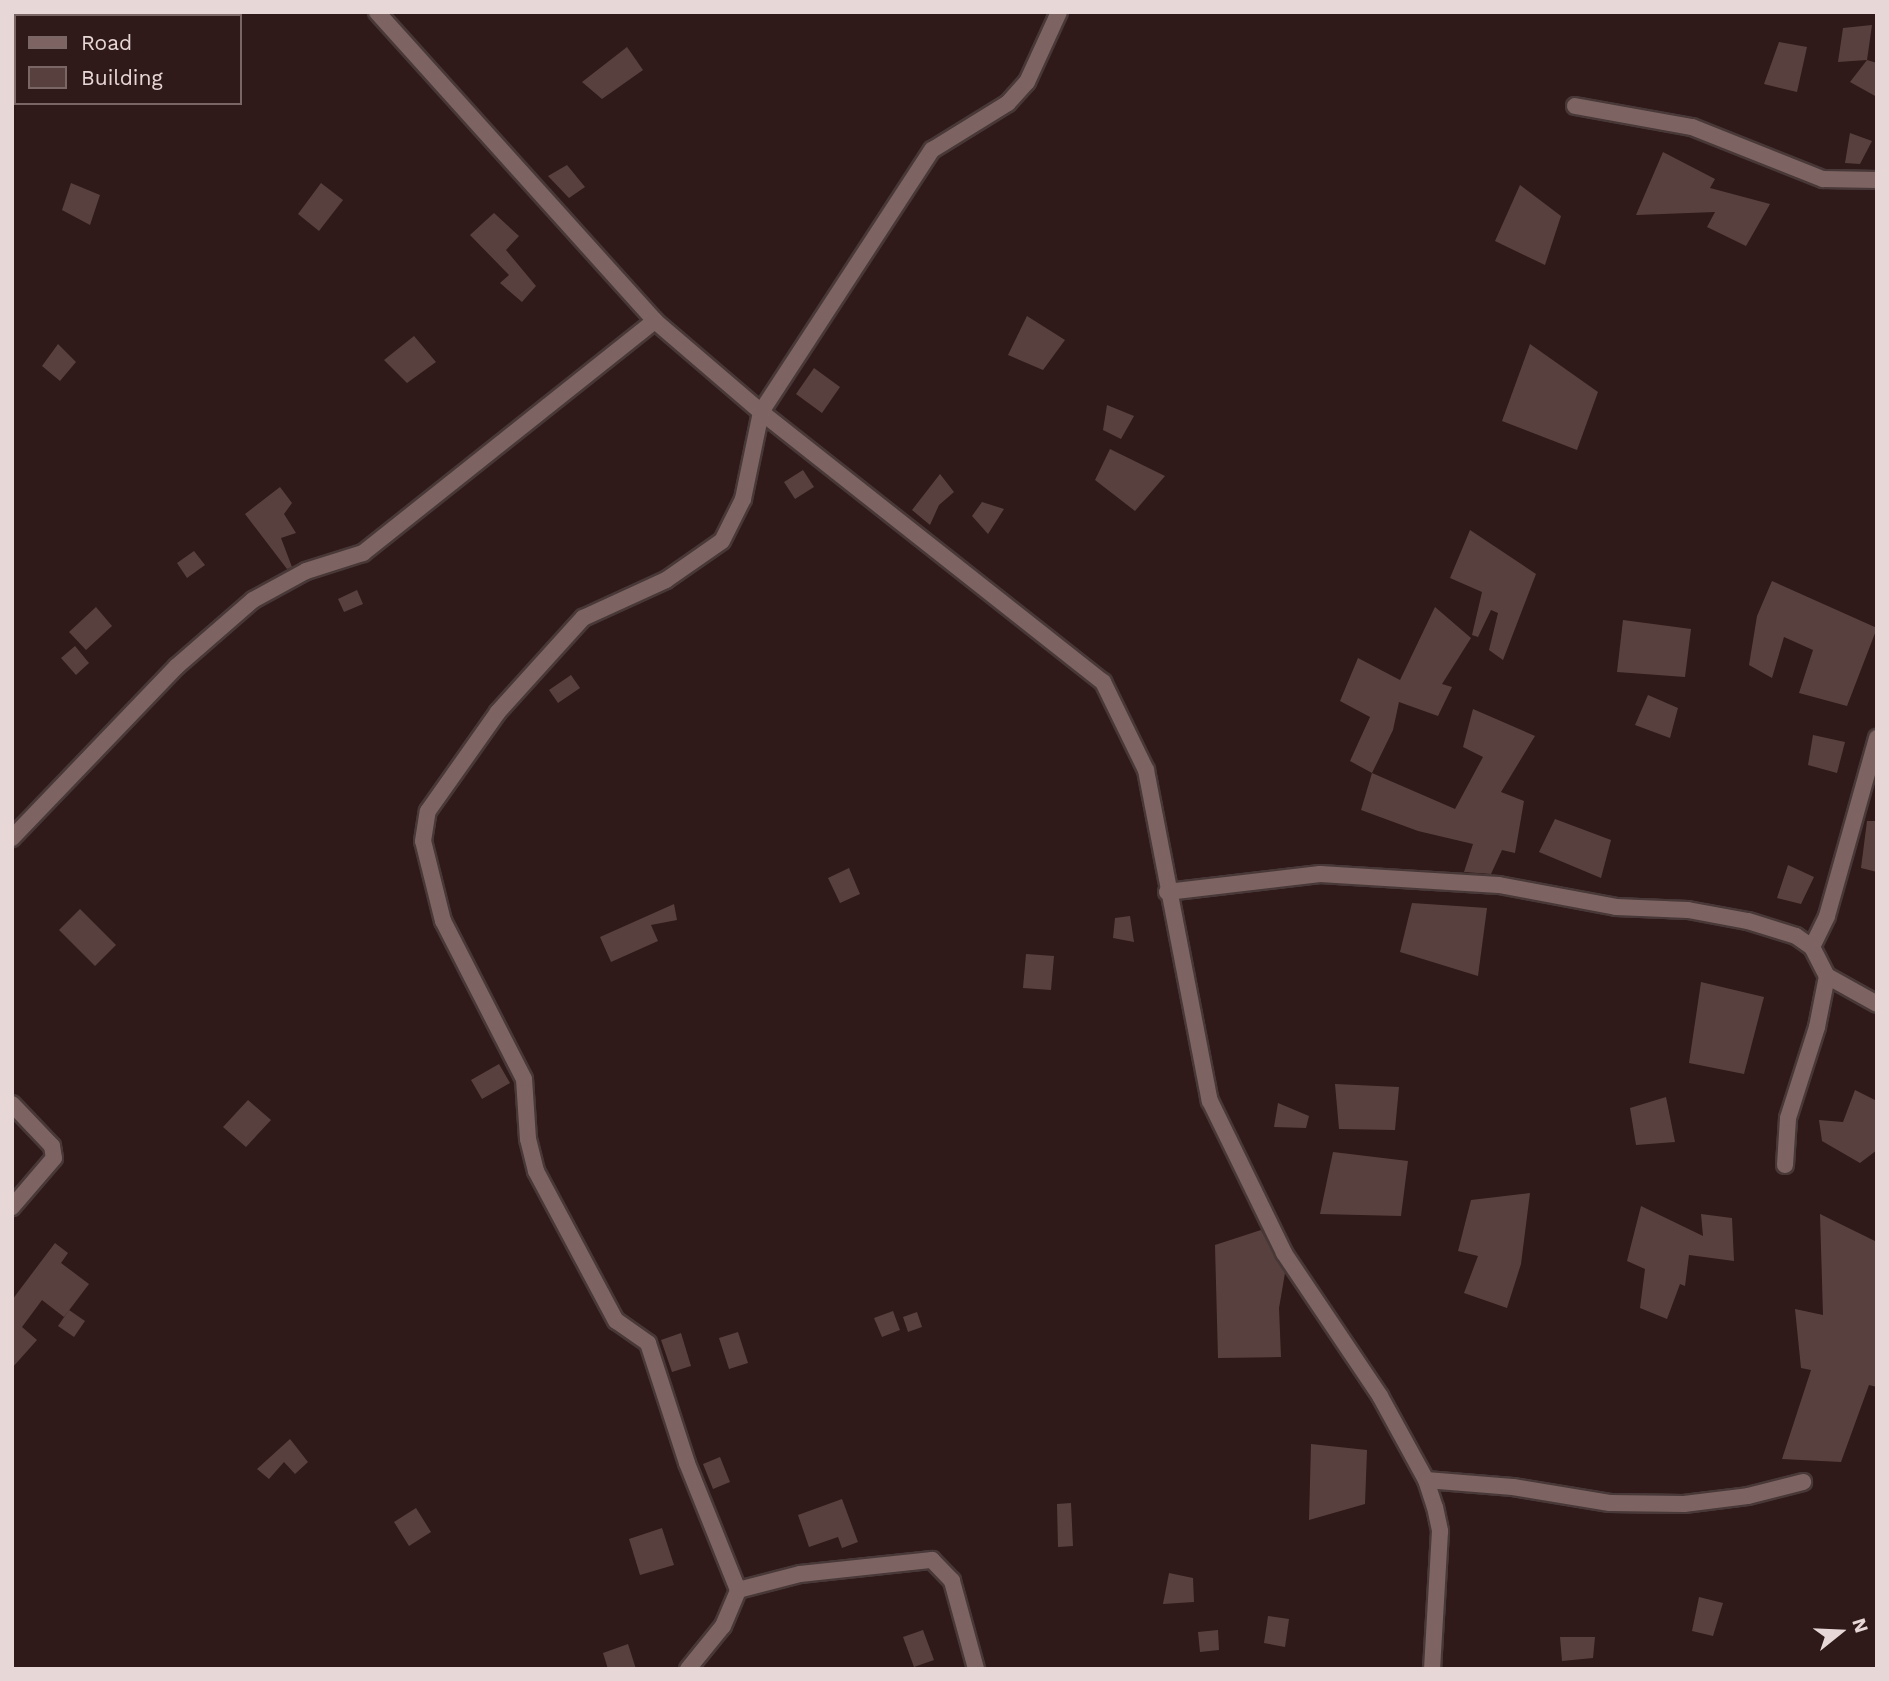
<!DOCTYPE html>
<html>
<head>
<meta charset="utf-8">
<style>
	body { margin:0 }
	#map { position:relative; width:1889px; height:1681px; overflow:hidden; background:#2f1a19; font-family:"Work Sans",sans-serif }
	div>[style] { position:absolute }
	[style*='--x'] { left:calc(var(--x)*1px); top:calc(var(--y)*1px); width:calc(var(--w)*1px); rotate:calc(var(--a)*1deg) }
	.building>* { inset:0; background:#58403e }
	.roads { filter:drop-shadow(2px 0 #483837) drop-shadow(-2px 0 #483837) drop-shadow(0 2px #483837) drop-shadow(0 -2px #483837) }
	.street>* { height:16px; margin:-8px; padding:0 8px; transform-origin:8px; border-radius:8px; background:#7d6462 }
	span { translate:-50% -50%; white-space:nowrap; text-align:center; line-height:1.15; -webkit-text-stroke:5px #2f1a19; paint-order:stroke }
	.frame { position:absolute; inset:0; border:14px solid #e7d8d7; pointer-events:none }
	.legend { position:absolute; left:14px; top:14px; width:228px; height:91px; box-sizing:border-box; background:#2f1a19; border:2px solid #796665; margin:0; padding:9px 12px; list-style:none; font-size:21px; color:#e7d8d7 }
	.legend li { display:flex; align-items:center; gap:14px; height:35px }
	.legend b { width:35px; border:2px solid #796665 }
	.north { position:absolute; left:1805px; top:1597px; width:70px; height:70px; -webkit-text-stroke:5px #2f1a19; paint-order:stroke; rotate:72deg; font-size:19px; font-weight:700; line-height:28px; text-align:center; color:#e7d8d7 }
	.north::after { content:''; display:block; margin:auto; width:24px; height:32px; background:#e7d8d7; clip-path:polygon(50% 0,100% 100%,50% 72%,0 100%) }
</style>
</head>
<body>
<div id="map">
	<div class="building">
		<i style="clip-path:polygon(1872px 25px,1867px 60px,1838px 62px,1843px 28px)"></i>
		<i style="clip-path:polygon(1779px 42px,1807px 47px,1797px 92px,1764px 84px)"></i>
		<i style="clip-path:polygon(627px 47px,643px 70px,602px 99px,582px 82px)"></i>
		<i style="clip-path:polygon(1867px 60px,1877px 63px,1877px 97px,1850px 82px)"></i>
		<i style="clip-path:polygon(1850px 133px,1872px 141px,1860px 164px,1845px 163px)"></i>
		<i style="clip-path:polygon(1663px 152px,1715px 179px,1710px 188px,1770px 204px,1746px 246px,1707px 227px,1715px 212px,1636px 215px)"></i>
		<i style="clip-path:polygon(567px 165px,585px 187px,569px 198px,548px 176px)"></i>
		<i style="clip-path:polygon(71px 183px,100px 195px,90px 225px,62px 210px)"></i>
		<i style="clip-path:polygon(321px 183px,343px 200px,319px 231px,298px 214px)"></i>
		<i style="clip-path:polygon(1520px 185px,1561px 216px,1545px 265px,1495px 241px)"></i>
		<i style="clip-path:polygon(494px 213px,519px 236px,506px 250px,536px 286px,522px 302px,500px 283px,509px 275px,470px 235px)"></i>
		<i style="clip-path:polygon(1027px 316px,1065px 340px,1043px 370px,1008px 355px)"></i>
		<i style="clip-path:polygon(414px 336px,436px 362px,407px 383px,384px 360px)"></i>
		<i style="clip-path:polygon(58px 344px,76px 362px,60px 381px,42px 366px)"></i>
		<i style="clip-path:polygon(1530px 344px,1598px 392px,1577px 450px,1502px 421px)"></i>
		<i style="clip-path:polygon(814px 368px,840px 387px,822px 413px,796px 394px)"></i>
		<i style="clip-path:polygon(1107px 405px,1134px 416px,1121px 439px,1103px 430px)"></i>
		<i style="clip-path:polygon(1110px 449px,1165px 476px,1135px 511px,1095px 480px)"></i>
		<i style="clip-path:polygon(803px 470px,814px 487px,795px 499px,784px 482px)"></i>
		<i style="clip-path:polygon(940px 474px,954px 492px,939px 505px,930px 525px,912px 510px)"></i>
		<i style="clip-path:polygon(280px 487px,292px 503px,284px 514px,296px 533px,281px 538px,292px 567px,287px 569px,245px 514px)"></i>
		<i style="clip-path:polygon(982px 502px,1004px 509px,988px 534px,972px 516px)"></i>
		<i style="clip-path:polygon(1470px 530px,1536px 574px,1503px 660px,1489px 650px,1498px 613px,1491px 610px,1478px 637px,1472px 635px,1482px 592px,1450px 578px)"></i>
		<i style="clip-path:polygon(194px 551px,205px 565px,187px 578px,177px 563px)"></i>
		<i style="clip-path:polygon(1772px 581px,1877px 628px,1847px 706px,1799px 693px,1813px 650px,1784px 637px,1772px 678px,1749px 665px,1757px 616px)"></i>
		<i style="clip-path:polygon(357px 590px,363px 604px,344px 612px,338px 599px)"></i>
		<i style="clip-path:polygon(96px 607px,112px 626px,86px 650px,69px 632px)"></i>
		<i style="clip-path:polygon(1435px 607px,1471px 638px,1442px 684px,1452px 687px,1438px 716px,1399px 702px,1393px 730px,1372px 773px,1350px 761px,1370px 717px,1340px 701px,1358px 658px,1400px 680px)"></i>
		<i style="clip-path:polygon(1623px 620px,1691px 629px,1685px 677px,1617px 672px)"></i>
		<i style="clip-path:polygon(75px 646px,89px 663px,76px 675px,61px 658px)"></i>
		<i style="clip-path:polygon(571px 675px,580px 688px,558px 703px,549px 690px)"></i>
		<i style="clip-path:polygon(1648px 695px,1678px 708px,1670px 738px,1635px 725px)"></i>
		<i style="clip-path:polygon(1473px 709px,1535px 736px,1501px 792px,1524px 801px,1515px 853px,1502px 850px,1491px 874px,1464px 872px,1473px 844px,1418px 831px,1361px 810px,1372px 773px,1455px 809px,1483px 757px,1463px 747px)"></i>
		<i style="clip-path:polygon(1813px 735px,1845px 742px,1837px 773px,1808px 765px)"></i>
		<i style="clip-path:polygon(1555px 819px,1611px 840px,1601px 878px,1539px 852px)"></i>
		<i style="clip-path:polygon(1867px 821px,1877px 821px,1877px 872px,1861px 868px)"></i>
		<i style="clip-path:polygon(1788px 865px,1814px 877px,1801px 904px,1777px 898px)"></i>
		<i style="clip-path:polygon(849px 868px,860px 894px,840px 903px,828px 878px)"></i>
		<i style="clip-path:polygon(1412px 903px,1487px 908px,1478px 976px,1400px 952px)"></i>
		<i style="clip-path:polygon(674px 904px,677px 920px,651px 925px,658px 941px,611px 962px,600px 937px)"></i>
		<i style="clip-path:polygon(80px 909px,116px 945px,95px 966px,59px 930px)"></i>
		<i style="clip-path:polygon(1130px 916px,1134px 942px,1113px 938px,1115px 918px)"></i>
		<i style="clip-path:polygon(1026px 954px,1054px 956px,1051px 990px,1023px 988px)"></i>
		<i style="clip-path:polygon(1701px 982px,1764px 997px,1744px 1074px,1689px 1063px)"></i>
		<i style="clip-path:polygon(499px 1064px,510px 1083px,482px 1099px,471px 1080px)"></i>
		<i style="clip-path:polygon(1335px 1084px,1399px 1087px,1395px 1130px,1339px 1129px)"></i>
		<i style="clip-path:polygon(1855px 1090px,1877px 1101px,1877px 1150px,1860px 1163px,1822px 1141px,1819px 1120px,1843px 1122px)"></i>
		<i style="clip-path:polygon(1666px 1097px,1675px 1142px,1636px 1145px,1630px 1108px)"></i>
		<i style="clip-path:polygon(248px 1100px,271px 1120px,246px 1147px,223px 1127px)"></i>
		<i style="clip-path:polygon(1278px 1103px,1309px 1116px,1306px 1128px,1274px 1127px)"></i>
		<i style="clip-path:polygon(1333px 1152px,1408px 1161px,1401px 1216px,1320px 1214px)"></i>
		<i style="clip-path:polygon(1530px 1193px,1521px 1264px,1507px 1308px,1464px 1293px,1478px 1256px,1458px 1251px,1471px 1200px)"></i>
		<i style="clip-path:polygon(1641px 1206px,1703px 1236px,1701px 1214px,1732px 1218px,1734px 1261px,1689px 1255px,1685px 1286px,1680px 1284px,1667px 1319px,1640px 1308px,1645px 1269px,1627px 1261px)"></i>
		<i style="clip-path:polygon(1820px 1214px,1877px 1242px,1877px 1387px,1869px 1385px,1841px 1462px,1782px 1459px,1811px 1370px,1801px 1368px,1795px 1309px,1823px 1315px)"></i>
		<i style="clip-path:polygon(1261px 1230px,1285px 1273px,1279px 1308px,1281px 1357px,1218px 1358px,1215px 1245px)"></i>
		<i style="clip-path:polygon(55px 1243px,68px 1253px,61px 1263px,89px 1284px,64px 1317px,42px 1300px,22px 1327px,37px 1340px,12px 1368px,12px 1300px)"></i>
		<i style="clip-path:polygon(69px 1310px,85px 1321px,74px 1337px,58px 1326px)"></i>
		<i style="clip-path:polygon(893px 1311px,900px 1330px,882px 1337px,874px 1318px)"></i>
		<i style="clip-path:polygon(917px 1312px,922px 1327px,908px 1332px,903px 1317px)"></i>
		<i style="clip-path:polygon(738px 1332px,748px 1363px,729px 1369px,719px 1338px)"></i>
		<i style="clip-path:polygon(681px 1333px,691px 1366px,672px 1372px,661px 1340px)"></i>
		<i style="clip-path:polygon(290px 1439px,308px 1462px,295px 1474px,284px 1462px,269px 1479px,257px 1469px)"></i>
		<i style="clip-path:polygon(1311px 1444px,1367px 1450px,1365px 1504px,1309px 1520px)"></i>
		<i style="clip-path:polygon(720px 1457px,730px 1482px,713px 1489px,703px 1464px)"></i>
		<i style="clip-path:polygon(842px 1499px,858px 1542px,842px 1548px,838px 1537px,809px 1547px,798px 1515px)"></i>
		<i style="clip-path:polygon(1071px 1503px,1073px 1546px,1058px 1547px,1057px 1504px)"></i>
		<i style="clip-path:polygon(416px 1508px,431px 1532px,409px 1546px,394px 1522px)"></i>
		<i style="clip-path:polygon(662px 1528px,674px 1565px,640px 1575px,629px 1539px)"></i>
		<i style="clip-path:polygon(1169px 1573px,1193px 1578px,1194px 1602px,1163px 1604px)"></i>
		<i style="clip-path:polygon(1699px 1597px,1723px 1603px,1713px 1636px,1692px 1631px)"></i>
		<i style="clip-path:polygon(1268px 1616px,1289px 1619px,1285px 1647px,1264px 1643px)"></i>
		<i style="clip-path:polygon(923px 1630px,934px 1660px,914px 1667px,903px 1637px)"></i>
		<i style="clip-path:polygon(1218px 1630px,1219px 1650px,1200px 1652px,1198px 1632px)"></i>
		<i style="clip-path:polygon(1560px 1637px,1595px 1637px,1593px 1658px,1562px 1661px)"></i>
		<i style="clip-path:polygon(628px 1644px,636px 1669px,608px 1669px,603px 1653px)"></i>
	</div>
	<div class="roads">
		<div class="street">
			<i style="--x:377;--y:12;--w:416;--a:48"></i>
			<i style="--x:655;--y:321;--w:140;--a:40.6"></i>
			<i style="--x:761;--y:412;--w:436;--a:38.3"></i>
			<i style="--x:1103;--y:682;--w:98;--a:64"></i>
			<i style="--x:1146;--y:770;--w:337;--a:79.1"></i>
			<i style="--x:1210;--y:1101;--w:169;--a:64"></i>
			<i style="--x:1284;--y:1253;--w:172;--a:56.1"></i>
			<i style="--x:1380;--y:1396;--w:96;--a:61.3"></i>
			<i style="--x:1426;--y:1480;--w:28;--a:72"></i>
			<i style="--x:1435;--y:1507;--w:25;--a:78"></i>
			<i style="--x:1440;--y:1531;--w:138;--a:93.3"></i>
			<i style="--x:1575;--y:106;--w:119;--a:10.2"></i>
			<i style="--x:1692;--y:127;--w:141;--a:21.7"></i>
			<i style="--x:1823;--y:179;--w:54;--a:1.1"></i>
			<i style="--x:12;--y:838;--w:237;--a:-46.2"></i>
			<i style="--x:176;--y:667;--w:102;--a:-41"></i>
			<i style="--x:253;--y:600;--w:60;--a:-28.7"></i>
			<i style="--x:306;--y:571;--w:60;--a:-17.5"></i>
			<i style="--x:363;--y:553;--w:373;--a:-38.5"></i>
			<i style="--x:1167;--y:892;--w:154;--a:-6.7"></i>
			<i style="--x:1320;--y:874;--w:179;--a:3.5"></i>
			<i style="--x:1499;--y:885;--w:119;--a:10.6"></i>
			<i style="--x:1616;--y:907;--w:72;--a:2.4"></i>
			<i style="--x:1688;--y:910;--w:61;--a:10.4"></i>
			<i style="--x:1748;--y:921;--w:50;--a:17.4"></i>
			<i style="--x:1796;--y:936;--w:19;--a:35"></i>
			<i style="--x:1812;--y:947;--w:33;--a:63"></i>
			<i style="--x:1827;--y:976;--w:57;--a:29.2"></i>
			<i style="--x:1812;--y:947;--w:34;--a:-64"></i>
			<i style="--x:1827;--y:916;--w:185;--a:-74.3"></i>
			<i style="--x:12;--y:1104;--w:58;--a:46.4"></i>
			<i style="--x:52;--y:1146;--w:12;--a:81"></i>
			<i style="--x:54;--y:1158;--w:65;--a:130.6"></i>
			<i style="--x:1785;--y:1165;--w:47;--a:-86.3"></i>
			<i style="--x:1788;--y:1118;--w:96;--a:-72.3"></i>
			<i style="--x:1817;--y:1027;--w:52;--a:-78.9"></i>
			<i style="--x:1426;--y:1480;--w:87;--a:4.6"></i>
			<i style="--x:1513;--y:1487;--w:98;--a:9.4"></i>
			<i style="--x:1610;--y:1503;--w:74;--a:0.8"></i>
			<i style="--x:1684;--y:1504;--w:64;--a:-7.1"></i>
			<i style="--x:1748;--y:1496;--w:57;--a:-14.3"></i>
			<i style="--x:738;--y:1590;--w:64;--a:-14.5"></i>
			<i style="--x:800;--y:1574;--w:133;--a:-6.1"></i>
			<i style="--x:932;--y:1560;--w:29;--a:46"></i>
			<i style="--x:952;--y:1581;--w:91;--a:74.7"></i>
			<i style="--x:688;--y:1669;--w:55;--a:-50.9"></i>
			<i style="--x:723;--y:1626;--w:39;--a:-67"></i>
			<i style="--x:738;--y:1590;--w:137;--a:-111.9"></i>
			<i style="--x:687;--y:1463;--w:126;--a:-108"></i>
			<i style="--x:648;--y:1343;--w:39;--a:-145"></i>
			<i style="--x:616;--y:1321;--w:170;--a:-118.1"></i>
			<i style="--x:536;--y:1171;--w:33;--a:-104"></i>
			<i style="--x:528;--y:1139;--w:60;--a:-93.8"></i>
			<i style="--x:524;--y:1079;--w:178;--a:-117.1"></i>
			<i style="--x:443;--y:921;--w:82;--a:-104"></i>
			<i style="--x:423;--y:841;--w:30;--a:-81"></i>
			<i style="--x:428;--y:811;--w:121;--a:-54.7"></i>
			<i style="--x:498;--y:712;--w:127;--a:-47.9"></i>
			<i style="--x:583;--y:618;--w:91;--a:-24.6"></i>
			<i style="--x:666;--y:580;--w:68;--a:-34.9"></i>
			<i style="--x:722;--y:541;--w:47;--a:-63.4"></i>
			<i style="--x:743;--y:499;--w:89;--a:-78.3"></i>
			<i style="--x:761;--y:412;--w:313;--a:-56.9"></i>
			<i style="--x:932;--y:150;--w:89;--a:-31.7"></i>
			<i style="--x:1008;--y:103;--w:28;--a:-48"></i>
			<i style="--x:1027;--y:82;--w:77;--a:-65.4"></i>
		</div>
	</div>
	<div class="frame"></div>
	<ul class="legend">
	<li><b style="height:9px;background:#7d6462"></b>Road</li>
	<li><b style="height:19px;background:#58403e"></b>Building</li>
	</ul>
	<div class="north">N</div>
</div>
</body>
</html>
